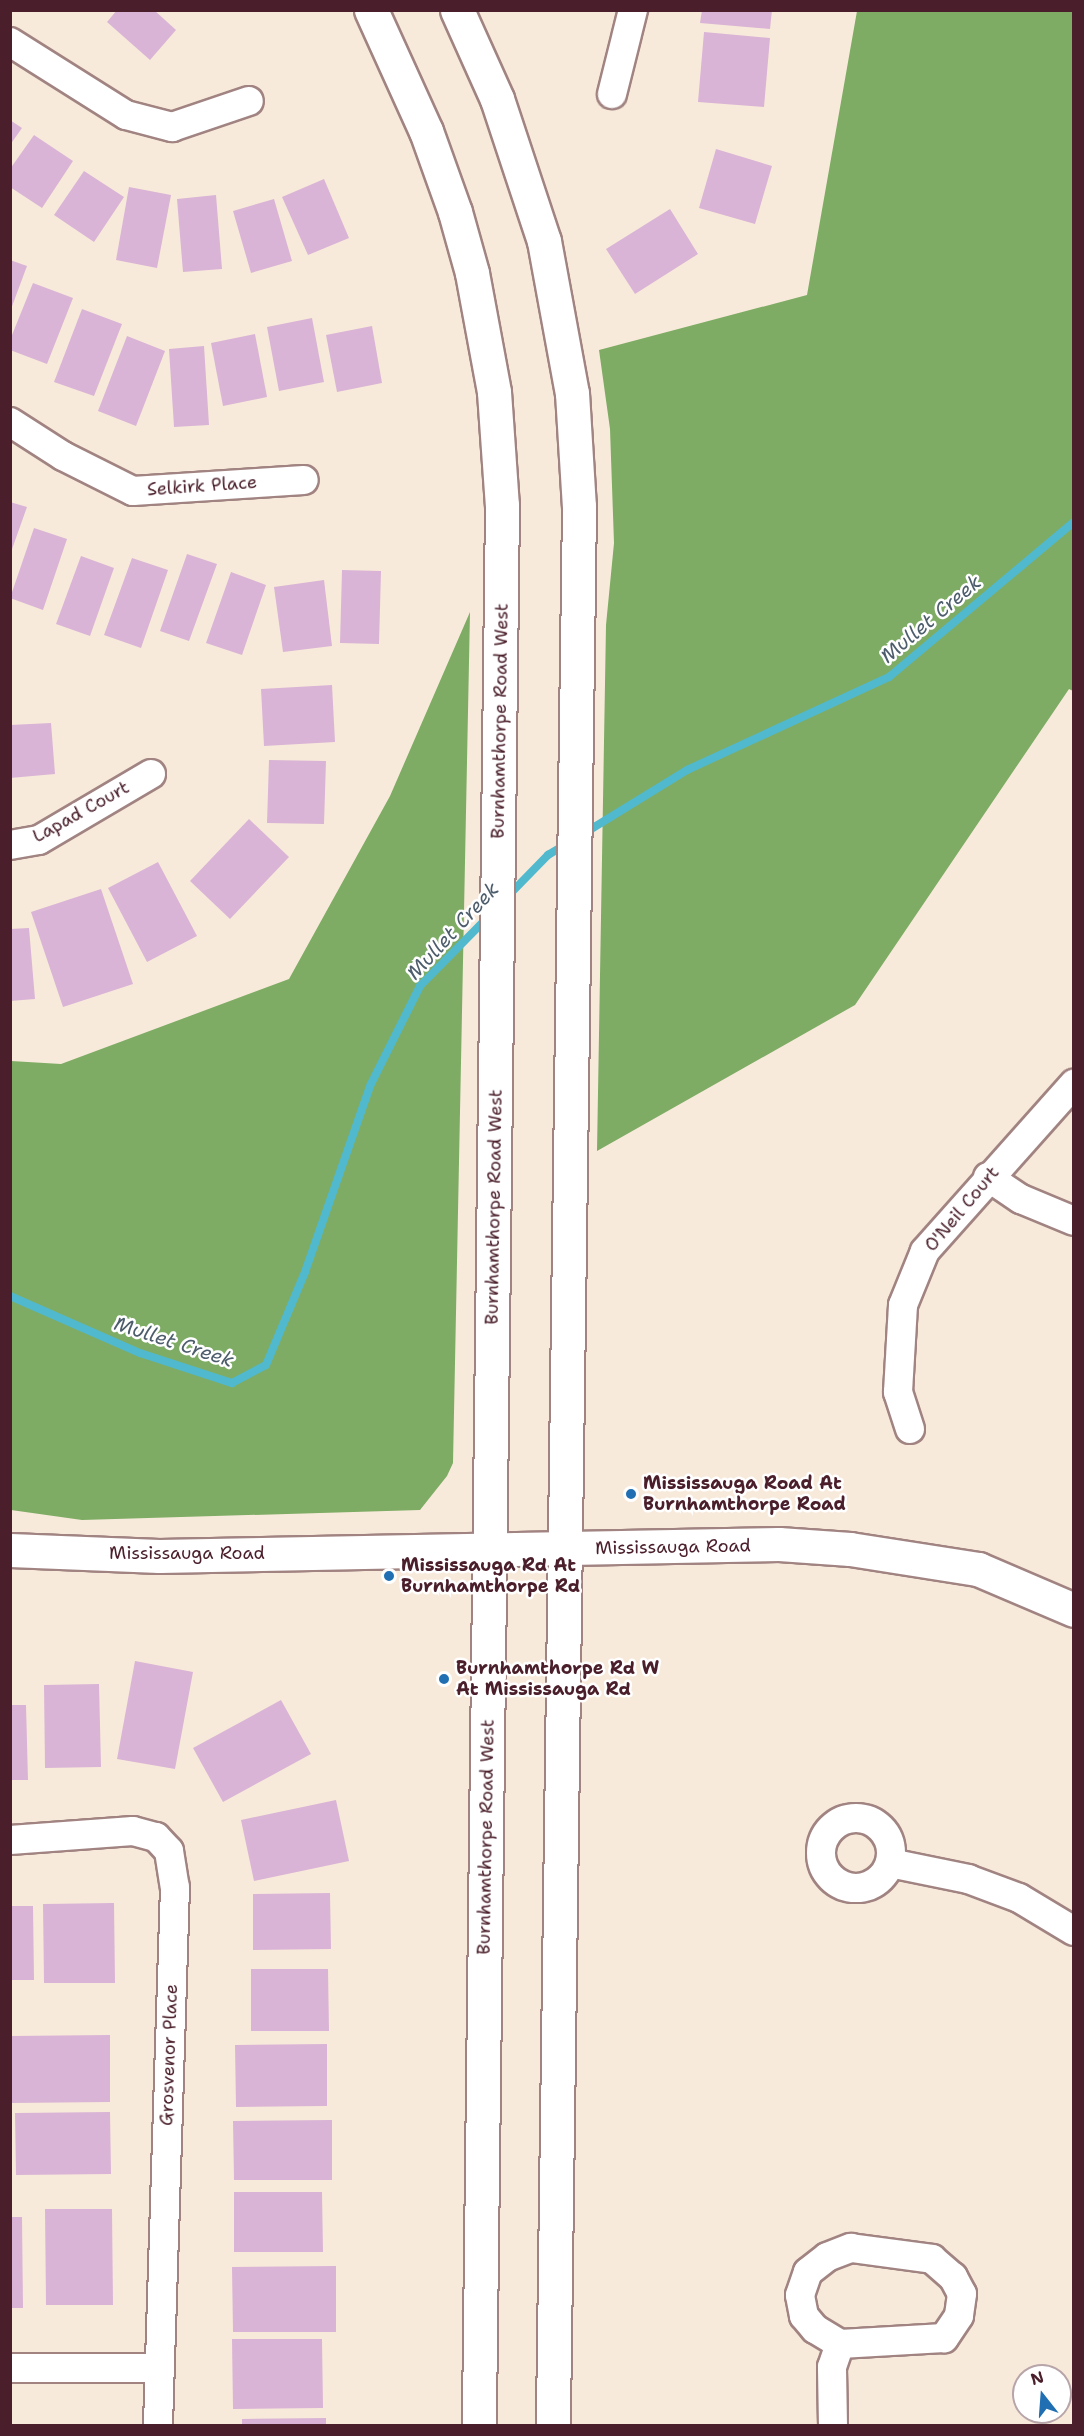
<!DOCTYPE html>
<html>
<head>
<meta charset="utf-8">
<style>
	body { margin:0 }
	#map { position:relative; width:1084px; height:2436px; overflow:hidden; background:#f8eada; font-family:"Shantell Sans",sans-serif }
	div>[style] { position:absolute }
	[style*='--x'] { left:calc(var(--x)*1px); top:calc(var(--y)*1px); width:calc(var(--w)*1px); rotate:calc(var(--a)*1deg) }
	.forest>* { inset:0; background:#7eac65 }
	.stream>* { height:8px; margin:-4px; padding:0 4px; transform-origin:4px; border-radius:4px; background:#51b9ce }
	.building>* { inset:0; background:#d9b4d6 }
	.roads { filter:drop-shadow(2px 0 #a18482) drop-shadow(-2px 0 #a18482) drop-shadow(0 2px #a18482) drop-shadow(0 -2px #a18482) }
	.street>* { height:28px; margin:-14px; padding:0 14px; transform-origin:14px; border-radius:14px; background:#fff }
	.street>.ring { margin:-14px; padding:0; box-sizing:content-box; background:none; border:28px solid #fff; border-radius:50% }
	.secondary>* { height:33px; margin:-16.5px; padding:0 16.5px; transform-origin:16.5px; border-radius:16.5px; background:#fff }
	.dots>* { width:16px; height:16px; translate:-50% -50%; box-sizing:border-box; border:3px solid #fff; border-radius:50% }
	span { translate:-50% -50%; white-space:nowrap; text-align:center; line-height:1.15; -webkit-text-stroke:5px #fff; paint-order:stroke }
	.street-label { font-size:18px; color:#4a1f2b }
	.poi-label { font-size:18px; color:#4a1f2b; font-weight:700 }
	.left { translate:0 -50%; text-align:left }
	.water-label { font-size:20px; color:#4d5d6c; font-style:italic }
	.frame { position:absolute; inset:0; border:12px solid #4a1f2b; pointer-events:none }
	.north { position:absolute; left:1012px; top:2364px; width:60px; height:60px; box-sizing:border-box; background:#fff; border:2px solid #b7a5aa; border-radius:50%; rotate:343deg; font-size:16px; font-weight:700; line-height:24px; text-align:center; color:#4a1f2b }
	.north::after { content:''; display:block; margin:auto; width:21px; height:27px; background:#1f6fb2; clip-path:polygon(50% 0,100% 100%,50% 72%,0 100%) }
</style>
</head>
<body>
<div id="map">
	<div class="forest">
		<i style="clip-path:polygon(857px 11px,1073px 11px,1073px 691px,1069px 689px,855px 1005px,597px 1151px,606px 625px,614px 543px,610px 429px,599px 350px,807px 295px)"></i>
		<i style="clip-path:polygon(470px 612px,453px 1463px,447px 1476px,420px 1510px,82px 1520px,11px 1510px,11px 1061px,61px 1064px,289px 979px,390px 796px)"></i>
	</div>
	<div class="stream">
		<i style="--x:583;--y:834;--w:122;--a:-31.6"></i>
		<i style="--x:687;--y:770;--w:222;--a:-24.7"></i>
		<i style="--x:889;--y:677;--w:241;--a:-40"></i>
		<i style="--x:507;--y:897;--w:59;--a:-45.7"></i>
		<i style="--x:548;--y:855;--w:21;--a:-31"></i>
		<i style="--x:10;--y:1296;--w:142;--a:23.7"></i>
		<i style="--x:140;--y:1353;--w:97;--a:18.1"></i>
		<i style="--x:232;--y:1383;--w:38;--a:-28"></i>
		<i style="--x:266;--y:1365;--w:101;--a:-67.2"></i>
		<i style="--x:305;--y:1272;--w:199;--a:-70.7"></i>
		<i style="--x:371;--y:1084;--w:110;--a:-63.4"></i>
		<i style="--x:420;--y:986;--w:97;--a:-45.4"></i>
	</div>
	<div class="building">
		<i style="clip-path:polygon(117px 10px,154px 10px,176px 30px,150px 60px,107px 22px)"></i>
		<i style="clip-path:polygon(702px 10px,772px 10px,770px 29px,700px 23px)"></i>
		<i style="clip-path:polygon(704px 32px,770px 38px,764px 107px,698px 102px)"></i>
		<i style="clip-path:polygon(10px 120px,22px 128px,10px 145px)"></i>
		<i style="clip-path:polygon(34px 135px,73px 161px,42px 208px,10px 187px,10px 169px)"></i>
		<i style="clip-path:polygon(716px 149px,772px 166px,755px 224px,699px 208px)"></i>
		<i style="clip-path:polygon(84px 171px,124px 197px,94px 242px,54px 215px)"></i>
		<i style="clip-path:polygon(324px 179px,349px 238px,308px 255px,282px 197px)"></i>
		<i style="clip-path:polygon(129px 187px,171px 195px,157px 268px,116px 260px)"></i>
		<i style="clip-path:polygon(216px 195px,222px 269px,183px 272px,177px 199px)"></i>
		<i style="clip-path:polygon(274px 199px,292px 261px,251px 273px,233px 211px)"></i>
		<i style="clip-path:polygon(670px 209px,698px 254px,635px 294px,606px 249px)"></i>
		<i style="clip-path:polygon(10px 260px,27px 266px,11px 309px,10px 309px)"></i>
		<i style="clip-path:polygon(33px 283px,73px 298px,47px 364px,10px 350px,10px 340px)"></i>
		<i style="clip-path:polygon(82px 309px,122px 324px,94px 396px,54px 382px)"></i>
		<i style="clip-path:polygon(312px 318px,324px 382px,279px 391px,267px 327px)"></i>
		<i style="clip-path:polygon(372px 326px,382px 383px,337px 392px,326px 335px)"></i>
		<i style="clip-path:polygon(255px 334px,267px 397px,223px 406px,211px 343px)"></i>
		<i style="clip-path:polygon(127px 336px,165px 351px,136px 426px,98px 411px)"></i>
		<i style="clip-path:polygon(204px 346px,209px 425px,174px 427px,169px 349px)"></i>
		<i style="clip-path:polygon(10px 502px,27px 507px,11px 552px,10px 552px)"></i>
		<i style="clip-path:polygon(34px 528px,67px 539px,43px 610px,10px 598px)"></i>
		<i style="clip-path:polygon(187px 554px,217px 564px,189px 641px,160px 631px)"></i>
		<i style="clip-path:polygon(81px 556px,114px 568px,90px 636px,56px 624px)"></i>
		<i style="clip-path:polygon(132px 558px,168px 570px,141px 648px,104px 635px)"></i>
		<i style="clip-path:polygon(342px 570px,381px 571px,379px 644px,340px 643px)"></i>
		<i style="clip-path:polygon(231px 572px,266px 585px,242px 655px,206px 643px)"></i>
		<i style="clip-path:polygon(324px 580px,332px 646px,283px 652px,274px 587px)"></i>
		<i style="clip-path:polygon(332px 685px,335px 742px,264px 746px,261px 689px)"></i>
		<i style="clip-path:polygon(51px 723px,55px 774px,10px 778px,10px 725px)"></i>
		<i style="clip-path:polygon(269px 760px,326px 761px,324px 824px,267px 823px)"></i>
		<i style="clip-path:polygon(249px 819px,289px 857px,230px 919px,190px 881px)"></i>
		<i style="clip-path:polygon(158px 862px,197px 936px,147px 962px,108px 888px)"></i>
		<i style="clip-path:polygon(101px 889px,133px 984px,63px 1007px,31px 912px)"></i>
		<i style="clip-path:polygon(29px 928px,35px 999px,10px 1001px,10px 929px)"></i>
		<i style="clip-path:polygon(135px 1661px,193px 1672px,175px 1769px,117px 1759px)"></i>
		<i style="clip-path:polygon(99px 1684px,101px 1767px,45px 1768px,44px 1685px)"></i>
		<i style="clip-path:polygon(281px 1700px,311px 1754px,223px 1802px,193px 1748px)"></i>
		<i style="clip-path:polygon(10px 1705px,26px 1705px,28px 1780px,10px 1780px)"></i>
		<i style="clip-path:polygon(336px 1800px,349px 1861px,254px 1881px,241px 1820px)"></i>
		<i style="clip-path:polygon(330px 1893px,331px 1949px,253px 1950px,253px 1894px)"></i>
		<i style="clip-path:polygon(114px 1903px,115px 1983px,44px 1983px,43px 1904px)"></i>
		<i style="clip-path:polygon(10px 1906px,33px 1906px,34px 1980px,10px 1980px)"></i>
		<i style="clip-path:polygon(251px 1969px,328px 1969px,329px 2031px,251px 2031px)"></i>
		<i style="clip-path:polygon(110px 2035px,110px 2102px,11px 2103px,10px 2036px)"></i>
		<i style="clip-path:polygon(327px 2044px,327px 2106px,236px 2107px,235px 2045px)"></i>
		<i style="clip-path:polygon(110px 2112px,111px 2174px,16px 2175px,15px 2113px)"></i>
		<i style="clip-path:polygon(332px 2120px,332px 2180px,234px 2180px,233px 2121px)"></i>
		<i style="clip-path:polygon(234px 2192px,322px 2192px,323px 2252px,234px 2252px)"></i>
		<i style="clip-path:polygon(45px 2209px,112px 2209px,113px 2305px,46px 2305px)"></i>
		<i style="clip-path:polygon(10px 2217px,22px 2217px,23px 2308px,10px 2308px)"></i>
		<i style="clip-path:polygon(336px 2266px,336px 2332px,233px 2332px,232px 2267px)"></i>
		<i style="clip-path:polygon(232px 2339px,322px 2339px,323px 2408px,233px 2409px)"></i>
		<i style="clip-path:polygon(326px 2418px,326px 2426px,242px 2426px,242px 2419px)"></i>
	</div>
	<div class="roads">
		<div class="street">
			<i style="--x:10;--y:42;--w:137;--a:32.2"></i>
			<i style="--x:126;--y:115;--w:48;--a:14.6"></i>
			<i style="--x:172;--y:127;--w:81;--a:-18.7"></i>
			<i style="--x:612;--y:94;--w:87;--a:-76"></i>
			<i style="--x:10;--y:422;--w:63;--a:32.7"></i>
			<i style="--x:63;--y:456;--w:78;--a:26.6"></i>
			<i style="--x:133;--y:491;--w:171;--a:-3.7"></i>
			<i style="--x:10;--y:845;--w:29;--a:-10"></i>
			<i style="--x:39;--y:840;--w:130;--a:-30.5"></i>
			<i style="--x:988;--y:1177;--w:40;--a:34"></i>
			<i style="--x:1021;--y:1199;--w:57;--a:22.5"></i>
			<i style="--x:910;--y:1429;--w:39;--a:-108"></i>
			<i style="--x:898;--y:1392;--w:87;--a:-86.7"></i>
			<i style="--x:903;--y:1305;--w:58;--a:-67.8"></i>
			<i style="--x:925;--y:1251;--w:224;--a:-48.3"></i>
			<i class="ring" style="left:821px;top:1818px;width:42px;height:42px"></i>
			<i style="--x:10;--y:1840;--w:123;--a:-4.2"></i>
			<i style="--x:133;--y:1831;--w:24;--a:15"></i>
			<i style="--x:156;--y:1837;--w:19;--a:47"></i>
			<i style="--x:169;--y:1851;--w:36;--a:81"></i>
			<i style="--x:175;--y:1887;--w:539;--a:91.81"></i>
			<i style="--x:890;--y:1863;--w:80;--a:11.6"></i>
			<i style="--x:968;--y:1879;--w:54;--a:20.4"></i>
			<i style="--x:1019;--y:1898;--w:64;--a:31"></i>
			<i style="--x:851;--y:2248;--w:82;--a:7.7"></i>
			<i style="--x:932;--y:2259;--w:28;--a:41"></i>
			<i style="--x:953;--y:2277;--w:19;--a:62"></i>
			<i style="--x:962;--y:2294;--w:22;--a:98"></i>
			<i style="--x:959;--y:2316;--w:27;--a:124"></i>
			<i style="--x:944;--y:2338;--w:104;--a:176.7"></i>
			<i style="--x:840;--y:2344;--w:29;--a:-149"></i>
			<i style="--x:815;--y:2329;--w:17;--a:-130"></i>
			<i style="--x:804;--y:2316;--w:21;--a:-101"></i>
			<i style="--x:800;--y:2295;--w:24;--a:-71"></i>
			<i style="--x:808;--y:2272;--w:24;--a:-38"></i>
			<i style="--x:827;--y:2257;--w:26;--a:-21"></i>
			<i style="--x:10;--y:2368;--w:147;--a:0"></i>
			<i style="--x:833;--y:2426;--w:59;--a:-91"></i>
			<i style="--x:832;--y:2367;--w:24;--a:-71"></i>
		</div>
		<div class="secondary">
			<i style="--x:371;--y:10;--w:133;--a:65.6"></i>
			<i style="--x:426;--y:131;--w:86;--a:70.3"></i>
			<i style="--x:455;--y:212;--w:63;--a:74.4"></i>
			<i style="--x:472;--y:273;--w:121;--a:79.5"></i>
			<i style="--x:494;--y:392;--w:113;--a:86"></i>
			<i style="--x:502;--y:505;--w:1921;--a:90.69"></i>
			<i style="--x:457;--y:10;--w:98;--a:65.8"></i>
			<i style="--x:497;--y:99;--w:150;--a:71.7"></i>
			<i style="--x:544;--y:241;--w:155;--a:79.6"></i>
			<i style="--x:572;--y:393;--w:113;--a:86.5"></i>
			<i style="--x:579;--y:506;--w:1920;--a:90.78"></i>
			<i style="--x:10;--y:1550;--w:149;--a:2.3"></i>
			<i style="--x:159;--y:1556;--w:620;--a:-1.11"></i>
			<i style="--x:779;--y:1544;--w:71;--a:4"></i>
			<i style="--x:850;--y:1549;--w:130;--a:8.9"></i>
			<i style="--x:978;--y:1569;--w:104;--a:23.1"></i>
		</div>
	</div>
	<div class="dots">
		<i style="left:631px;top:1494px;background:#1f6fb2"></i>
		<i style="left:389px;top:1576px;background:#1f6fb2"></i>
		<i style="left:444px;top:1679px;background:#1f6fb2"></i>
	</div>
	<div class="street-label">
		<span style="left:202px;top:486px;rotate:-4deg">Selkirk Place</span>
		<span style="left:500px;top:721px;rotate:-89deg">Burnhamthorpe Road West</span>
		<span style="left:81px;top:812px;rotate:-29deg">Lapad Court</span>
		<span style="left:494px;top:1207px;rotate:-89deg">Burnhamthorpe Road West</span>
		<span style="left:962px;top:1209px;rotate:-50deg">O'Neil Court</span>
		<span style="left:673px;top:1547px;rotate:-1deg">Mississauga Road</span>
		<span style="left:187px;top:1553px">Mississauga Road</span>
		<span style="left:486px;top:1837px;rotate:-89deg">Burnhamthorpe Road West</span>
		<span style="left:169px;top:2055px;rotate:-88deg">Grosvenor Place</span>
	</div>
	<div class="poi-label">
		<span class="left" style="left:643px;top:1494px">Mississauga Road At<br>Burnhamthorpe Road</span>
		<span class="left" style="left:401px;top:1576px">Mississauga Rd At<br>Burnhamthorpe Rd</span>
		<span class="left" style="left:456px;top:1679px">Burnhamthorpe Rd W<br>At Mississauga Rd</span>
	</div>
	<div class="water-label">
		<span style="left:931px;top:619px;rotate:-40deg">Mullet Creek</span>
		<span style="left:453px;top:931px;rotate:-47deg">Mullet Creek</span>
		<span style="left:174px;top:1342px;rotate:18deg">Mullet Creek</span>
	</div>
	<div class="frame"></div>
	<div class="north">N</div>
</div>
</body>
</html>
